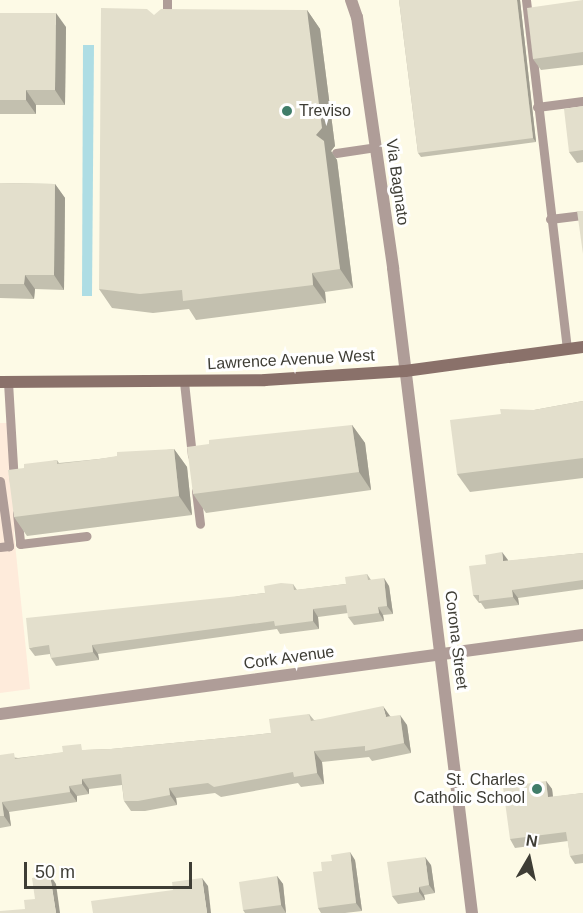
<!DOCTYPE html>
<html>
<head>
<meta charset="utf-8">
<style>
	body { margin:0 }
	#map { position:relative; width:583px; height:913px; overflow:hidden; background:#fdfae6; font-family:Helvetica,sans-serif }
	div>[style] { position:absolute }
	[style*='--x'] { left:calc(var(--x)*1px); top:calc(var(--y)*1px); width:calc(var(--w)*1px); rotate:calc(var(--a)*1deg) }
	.commercial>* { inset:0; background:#feebdb }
	.water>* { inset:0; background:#aedde4 }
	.service>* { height:9px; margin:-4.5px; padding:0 4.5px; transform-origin:4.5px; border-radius:4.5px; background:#af9d98 }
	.minor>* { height:12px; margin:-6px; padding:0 6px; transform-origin:6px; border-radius:6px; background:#af9d98 }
	.secondary>* { height:12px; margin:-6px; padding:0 6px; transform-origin:6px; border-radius:6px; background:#8a716a }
	.wall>* { inset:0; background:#c3c0af }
	.shaded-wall>* { inset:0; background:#9f9c8f }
	.building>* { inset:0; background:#e3dfcc }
	.dots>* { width:16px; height:16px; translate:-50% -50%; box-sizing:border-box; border:3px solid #fff; border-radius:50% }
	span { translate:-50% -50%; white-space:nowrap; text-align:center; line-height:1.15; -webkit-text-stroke:6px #fff; paint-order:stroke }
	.poi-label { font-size:16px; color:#3e3d35 }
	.left { translate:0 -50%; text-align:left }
	.right { translate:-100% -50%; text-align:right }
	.street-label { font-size:16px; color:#3e3d35 }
	.north { position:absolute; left:499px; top:829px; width:60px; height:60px; -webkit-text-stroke:4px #fff; paint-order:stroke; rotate:9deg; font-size:16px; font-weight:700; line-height:24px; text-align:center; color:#3e3d35 }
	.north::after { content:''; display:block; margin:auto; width:21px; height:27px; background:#3e3d35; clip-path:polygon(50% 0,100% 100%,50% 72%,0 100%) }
	.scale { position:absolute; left:24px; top:862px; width:168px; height:27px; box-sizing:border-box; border:3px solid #3e3d35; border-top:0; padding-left:8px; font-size:18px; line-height:21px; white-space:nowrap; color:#3e3d35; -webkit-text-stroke:4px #fff; paint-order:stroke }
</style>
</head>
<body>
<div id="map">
	<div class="commercial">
		<i style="clip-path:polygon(0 423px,14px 423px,19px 478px,14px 534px,30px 689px,0 693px)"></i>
	</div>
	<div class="water">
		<i style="clip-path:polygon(83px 45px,94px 45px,92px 296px,82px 296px)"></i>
	</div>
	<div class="service">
		<i style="--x:167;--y:0;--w:19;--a:90"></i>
		<i style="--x:526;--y:0;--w:351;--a:83.3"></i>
		<i style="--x:537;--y:107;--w:46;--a:-7.4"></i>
		<i style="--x:336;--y:153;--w:40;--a:-8.5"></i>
		<i style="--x:550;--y:219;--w:33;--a:-7"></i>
		<i style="--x:8;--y:382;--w:100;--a:86.6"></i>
		<i style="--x:184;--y:382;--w:74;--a:83.8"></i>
		<i style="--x:0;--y:481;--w:66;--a:82.1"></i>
		<i style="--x:9;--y:546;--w:9;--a:174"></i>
		<i style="--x:196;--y:491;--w:33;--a:83"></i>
		<i style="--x:17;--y:513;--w:31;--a:84"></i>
		<i style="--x:20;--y:544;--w:67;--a:-6.8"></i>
	</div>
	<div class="minor">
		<i style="--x:351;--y:0;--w:18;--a:71"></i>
		<i style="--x:357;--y:17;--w:254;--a:81.8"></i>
		<i style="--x:393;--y:268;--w:650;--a:83.02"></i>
		<i style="--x:0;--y:714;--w:588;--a:-7.72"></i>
	</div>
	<div class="secondary">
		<i style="--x:0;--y:382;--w:265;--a:-0.4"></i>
		<i style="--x:265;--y:380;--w:140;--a:-3.7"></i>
		<i style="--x:405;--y:371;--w:180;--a:-7.7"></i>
	</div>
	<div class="wall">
		<i style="clip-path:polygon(399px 0,520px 0,536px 142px,421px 157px,418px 153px)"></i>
		<i style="clip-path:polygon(583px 0,583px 65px,541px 70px,533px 59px)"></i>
		<i style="clip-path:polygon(307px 10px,320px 29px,335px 146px,331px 151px,337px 160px,353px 288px,325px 292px,326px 303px,196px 320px,189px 309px,153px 313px,112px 308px,99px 289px,154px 15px)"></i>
		<i style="clip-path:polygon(0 13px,66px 27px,65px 105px,36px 105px,36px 114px,0 114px)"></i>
		<i style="clip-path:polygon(583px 106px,583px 162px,577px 163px,569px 152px)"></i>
		<i style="clip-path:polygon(0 183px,55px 184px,65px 198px,64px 290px,35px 289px,34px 299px,0 298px)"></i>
		<i style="clip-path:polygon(583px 401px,583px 478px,470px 492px,457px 474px,534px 410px)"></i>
		<i style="clip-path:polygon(352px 425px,365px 443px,371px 490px,206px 513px,193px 494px)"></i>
		<i style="clip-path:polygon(174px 449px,187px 467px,192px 515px,27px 536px,14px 517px,24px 468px,57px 460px,59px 463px,99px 459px)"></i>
		<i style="clip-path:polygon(583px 553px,583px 589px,518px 598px,519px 605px,485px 609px,481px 603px,479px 603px,473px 595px,508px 561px)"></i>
		<i style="clip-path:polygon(367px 574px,371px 580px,389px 586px,393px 614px,383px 615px,384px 621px,354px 625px,348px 617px,348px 613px,318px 617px,319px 629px,280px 634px,277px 629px,98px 654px,99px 660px,56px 666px,51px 658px,50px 654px,35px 656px,29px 648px,239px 596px,265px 593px,293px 584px,297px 590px,346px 584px)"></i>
		<i style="clip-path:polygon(309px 714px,314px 720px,390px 716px,407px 725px,411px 753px,372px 761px,369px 757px,322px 762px,324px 784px,301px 787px,298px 783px,221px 797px,215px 793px,176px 798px,177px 805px,145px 811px,131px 811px,124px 801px,122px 785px,89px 789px,89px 794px,77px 796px,77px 802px,9px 812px,11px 826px,0 828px,0 755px,18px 758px,85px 750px,111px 749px,235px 737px,271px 733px)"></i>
		<i style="clip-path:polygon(546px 781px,552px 789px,553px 797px,583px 793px,583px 863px,575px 864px,570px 856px,568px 841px,515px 848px,510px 839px)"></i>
		<i style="clip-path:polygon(355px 860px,362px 911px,345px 913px,321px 913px,318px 908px,322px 871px,332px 861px)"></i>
		<i style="clip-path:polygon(431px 865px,435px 893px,424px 895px,425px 900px,398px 904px,392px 896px)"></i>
		<i style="clip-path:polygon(277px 876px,283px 884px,286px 913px,245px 913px,243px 910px)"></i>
	</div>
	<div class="shaded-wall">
		<i style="clip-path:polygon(517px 0,520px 0,536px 142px,533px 138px)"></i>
		<i style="clip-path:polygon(307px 10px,320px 29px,335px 146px,331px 151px,337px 160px,353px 288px,340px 269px,316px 135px)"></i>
		<i style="clip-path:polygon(56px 13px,66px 27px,65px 105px,55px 90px)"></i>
		<i style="clip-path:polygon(26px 90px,36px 105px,36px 114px,26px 100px)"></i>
		<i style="clip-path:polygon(55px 184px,65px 198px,64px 290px,54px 275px)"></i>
		<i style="clip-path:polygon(312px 273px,325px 292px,326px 303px,313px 285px)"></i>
		<i style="clip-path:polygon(25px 275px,35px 289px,34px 299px,24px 284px)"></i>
		<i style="clip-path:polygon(352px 425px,365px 443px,371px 490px,359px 472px)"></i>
		<i style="clip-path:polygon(174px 449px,187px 467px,192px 515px,179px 496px)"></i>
		<i style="clip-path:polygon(502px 552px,508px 560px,509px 570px,503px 561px)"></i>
		<i style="clip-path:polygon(384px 578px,389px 586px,393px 614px,387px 606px)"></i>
		<i style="clip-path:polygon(512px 590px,518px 598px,519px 605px,513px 597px)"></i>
		<i style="clip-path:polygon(378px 607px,383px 615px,384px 621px,379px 613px)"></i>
		<i style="clip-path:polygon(313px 609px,318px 617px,319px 629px,313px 621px)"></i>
		<i style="clip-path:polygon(92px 645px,98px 654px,99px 660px,93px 652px)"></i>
		<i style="clip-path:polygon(383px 706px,390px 716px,386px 717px)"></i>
		<i style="clip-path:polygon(400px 715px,407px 725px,411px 753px,404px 743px)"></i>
		<i style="clip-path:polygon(314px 751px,322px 762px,324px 784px,317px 773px)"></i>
		<i style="clip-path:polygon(82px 779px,89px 789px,89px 794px,82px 784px)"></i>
		<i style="clip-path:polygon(546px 781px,552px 789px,554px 806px,548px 797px)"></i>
		<i style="clip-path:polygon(69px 786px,77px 796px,77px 802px,70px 792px)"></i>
		<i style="clip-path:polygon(169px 788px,176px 798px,177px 805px,170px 795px)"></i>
		<i style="clip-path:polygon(2px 802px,9px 812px,11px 826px,4px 816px)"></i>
		<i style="clip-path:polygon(350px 852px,355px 860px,362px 911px,356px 903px)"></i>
		<i style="clip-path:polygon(425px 857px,431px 865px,435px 893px,429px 885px)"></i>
		<i style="clip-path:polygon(50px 875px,56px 884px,60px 913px,56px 913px)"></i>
		<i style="clip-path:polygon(277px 876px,283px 884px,286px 913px,281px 905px)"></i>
		<i style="clip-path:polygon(202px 878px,208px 886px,211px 913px,207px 913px)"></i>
		<i style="clip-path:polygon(419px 887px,424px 895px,425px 900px,419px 892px)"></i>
	</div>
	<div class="building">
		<i style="clip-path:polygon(399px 0,517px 0,533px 138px,418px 153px)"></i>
		<i style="clip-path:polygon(583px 0,583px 52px,533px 59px,527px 8px)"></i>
		<i style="clip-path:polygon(101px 8px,147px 9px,154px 15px,161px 9px,307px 10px,322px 128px,316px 135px,324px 141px,340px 269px,312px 273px,313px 285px,183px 301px,182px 290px,140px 294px,99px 289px)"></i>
		<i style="clip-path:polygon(0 13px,56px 13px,55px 90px,26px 90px,26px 100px,0 100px)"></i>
		<i style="clip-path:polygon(583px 106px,583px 150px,569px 152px,564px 109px)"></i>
		<i style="clip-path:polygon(0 183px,55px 184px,54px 275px,25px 275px,24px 284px,0 284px)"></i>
		<i style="clip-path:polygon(577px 211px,583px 211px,583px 254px)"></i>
		<i style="clip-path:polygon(583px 401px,583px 458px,457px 474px,450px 420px,501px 414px,500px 409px,534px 410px)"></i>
		<i style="clip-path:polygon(352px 425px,359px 472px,193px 494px,187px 447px,209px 444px,209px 440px)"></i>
		<i style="clip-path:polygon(174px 449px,179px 496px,14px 517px,8px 470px,24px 468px,24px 464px,57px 460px,57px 464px,99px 459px,117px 456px,117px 452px)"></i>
		<i style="clip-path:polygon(502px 552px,503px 561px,583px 553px,583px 580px,512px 590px,513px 597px,479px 601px,479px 595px,473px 595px,469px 566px,486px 564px,485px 555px)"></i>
		<i style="clip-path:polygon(367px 574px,368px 580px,384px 578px,387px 606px,378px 607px,379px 613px,348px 617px,346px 605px,313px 609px,313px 621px,275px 626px,274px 621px,92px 645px,93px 652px,51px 658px,49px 645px,29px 648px,26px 618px,239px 596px,265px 593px,264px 586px,281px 583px,293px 584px,294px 590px,346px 584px,345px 577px)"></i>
		<i style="clip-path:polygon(383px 706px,386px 717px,400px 715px,404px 743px,365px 751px,365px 746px,314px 751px,317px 773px,294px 777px,293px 772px,214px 787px,208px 783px,169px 788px,170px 795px,138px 801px,124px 801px,121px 774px,82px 779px,82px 784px,69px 786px,70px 792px,2px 802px,4px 816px,0 816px,0 755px,14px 753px,15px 759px,63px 752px,62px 746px,81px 744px,82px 750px,111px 749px,235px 737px,271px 733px,269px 719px,309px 714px,311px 721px)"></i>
		<i style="clip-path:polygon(546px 781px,548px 797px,583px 793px,583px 854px,570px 856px,566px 832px,510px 839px,503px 787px)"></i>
		<i style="clip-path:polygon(350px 852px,356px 903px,318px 908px,313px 872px,322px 871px,321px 862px,332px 861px,331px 855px)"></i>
		<i style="clip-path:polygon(425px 857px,429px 885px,419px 887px,419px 892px,392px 896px,387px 862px)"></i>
		<i style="clip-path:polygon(50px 875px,56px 913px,0 913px,0 911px,25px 909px,24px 900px,35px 899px,32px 878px)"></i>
		<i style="clip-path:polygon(277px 876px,281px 905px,243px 910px,239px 882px)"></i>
		<i style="clip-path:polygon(202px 878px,207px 913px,93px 913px,91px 901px,173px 890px,172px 882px)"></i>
	</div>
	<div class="dots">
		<i style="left:287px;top:111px;background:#407d69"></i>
		<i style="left:537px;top:789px;background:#407d69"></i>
	</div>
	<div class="poi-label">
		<span class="left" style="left:299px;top:111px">Treviso</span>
		<span class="right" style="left:525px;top:789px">St. Charles<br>Catholic School</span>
	</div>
	<div class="street-label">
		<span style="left:397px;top:182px;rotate:82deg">Via Bagnato</span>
		<span style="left:291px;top:360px;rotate:-3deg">Lawrence Avenue West</span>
		<span style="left:456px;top:640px;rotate:83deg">Corona Street</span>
		<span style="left:289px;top:658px;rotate:-8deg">Cork Avenue</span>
	</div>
	<div class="north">N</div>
	<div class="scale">50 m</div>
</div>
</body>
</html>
